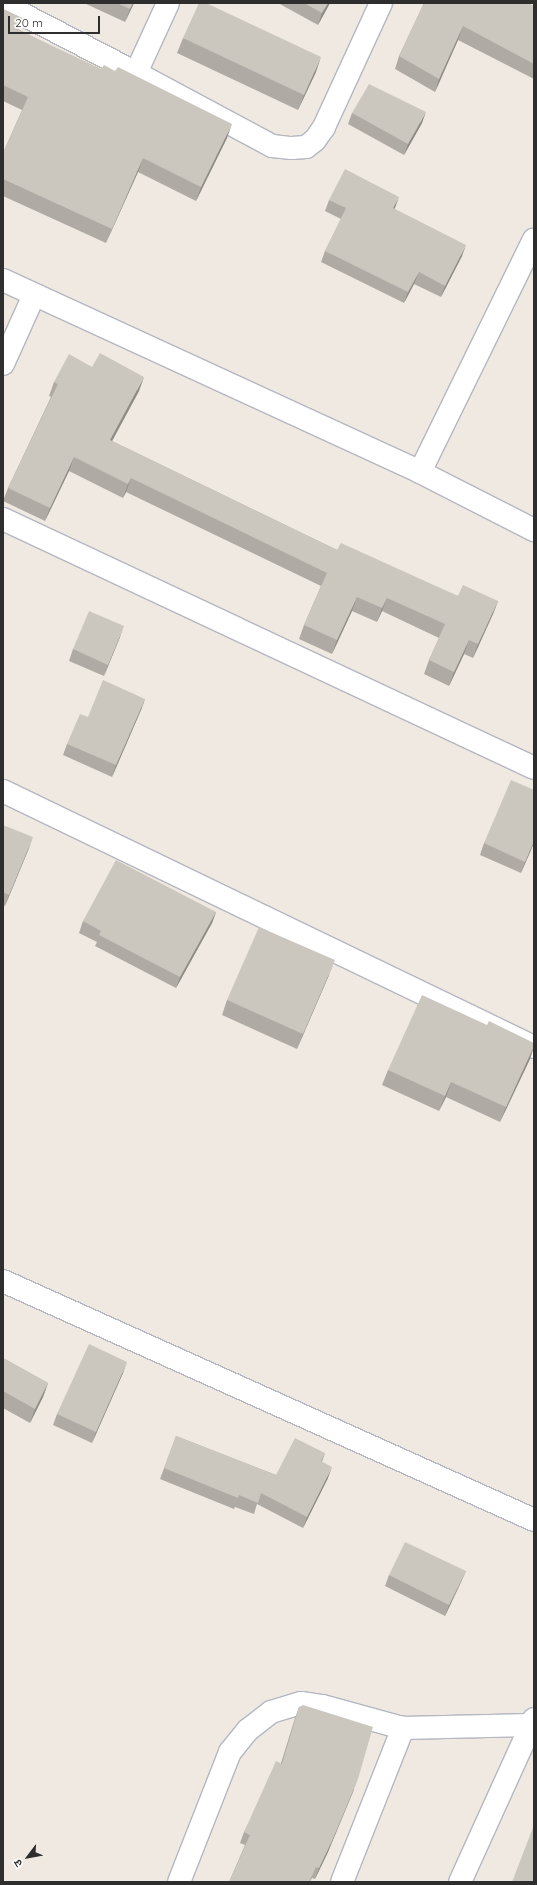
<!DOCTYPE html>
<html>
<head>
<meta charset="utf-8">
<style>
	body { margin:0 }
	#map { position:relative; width:537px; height:1885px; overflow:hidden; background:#efe9e1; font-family:Quicksand,"Noto Sans Devanagari",sans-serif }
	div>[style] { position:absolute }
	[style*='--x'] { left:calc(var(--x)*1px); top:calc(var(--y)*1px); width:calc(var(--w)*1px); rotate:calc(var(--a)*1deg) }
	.roads { filter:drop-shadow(1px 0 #b4b7c1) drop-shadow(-1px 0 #b4b7c1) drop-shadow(0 1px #b4b7c1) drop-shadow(0 -1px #b4b7c1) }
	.minor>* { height:22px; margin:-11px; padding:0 11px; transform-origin:11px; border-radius:11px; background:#fff }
	.wall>* { inset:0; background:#afaba4 }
	.shaded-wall>* { inset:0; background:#8e8b86 }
	.building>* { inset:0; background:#cbc7bf }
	span { translate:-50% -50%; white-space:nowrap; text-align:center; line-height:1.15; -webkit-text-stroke:3.5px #fff; paint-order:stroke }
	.frame { position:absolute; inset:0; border:4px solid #2e2e2e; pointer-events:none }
	.north { position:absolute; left:8px; top:1837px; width:40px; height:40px; -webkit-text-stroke:3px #fff; paint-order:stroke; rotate:238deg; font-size:11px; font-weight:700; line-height:16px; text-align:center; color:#2e2e2e }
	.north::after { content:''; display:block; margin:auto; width:14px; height:18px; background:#2e2e2e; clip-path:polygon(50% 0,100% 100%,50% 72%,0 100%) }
	.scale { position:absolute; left:8px; top:16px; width:92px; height:18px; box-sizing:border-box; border:2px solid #2e2e2e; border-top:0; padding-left:5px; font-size:12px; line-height:14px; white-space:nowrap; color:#2e2e2e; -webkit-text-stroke:3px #fff; paint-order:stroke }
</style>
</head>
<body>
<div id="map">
	<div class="roads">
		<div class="minor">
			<i style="--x:3;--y:4;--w:150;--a:27.4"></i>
			<i style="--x:136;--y:73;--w:154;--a:28.2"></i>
			<i style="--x:272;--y:146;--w:20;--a:6"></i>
			<i style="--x:292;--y:148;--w:14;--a:-4"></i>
			<i style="--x:306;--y:147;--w:11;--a:-38"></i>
			<i style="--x:315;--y:140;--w:16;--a:-55"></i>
			<i style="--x:324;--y:127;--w:136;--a:-65.3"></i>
			<i style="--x:136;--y:73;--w:77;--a:-65.4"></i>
			<i style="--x:3;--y:280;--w:459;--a:24.7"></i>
			<i style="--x:420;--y:472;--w:128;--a:27"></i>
			<i style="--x:3;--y:364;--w:76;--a:-65.8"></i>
			<i style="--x:420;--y:472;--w:259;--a:-63.9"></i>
			<i style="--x:3;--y:519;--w:586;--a:25.12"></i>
			<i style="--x:3;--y:791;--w:589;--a:25.74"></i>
			<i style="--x:3;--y:1281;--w:582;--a:24.23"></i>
			<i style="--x:179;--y:1882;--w:140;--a:-68.6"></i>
			<i style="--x:230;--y:1752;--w:28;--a:-51"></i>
			<i style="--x:248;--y:1730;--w:29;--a:-38"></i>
			<i style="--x:271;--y:1712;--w:31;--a:-17"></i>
			<i style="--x:301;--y:1703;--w:22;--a:8"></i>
			<i style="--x:323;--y:1706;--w:83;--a:15.4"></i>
			<i style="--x:403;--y:1728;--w:128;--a:-1.3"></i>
			<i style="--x:342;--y:1882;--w:166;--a:-68.4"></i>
			<i style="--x:460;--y:1882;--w:179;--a:-65.6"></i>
		</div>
	</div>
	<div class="wall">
		<i style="clip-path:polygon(84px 3px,134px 3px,125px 22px)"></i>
		<i style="clip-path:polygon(278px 3px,330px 3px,318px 25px)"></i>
		<i style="clip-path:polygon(424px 3px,534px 6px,534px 79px,458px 40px,435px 92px,395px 69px,399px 56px)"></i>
		<i style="clip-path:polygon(3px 9px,22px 18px,18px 29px,227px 138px,196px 201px,138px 172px,106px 243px,3px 196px,3px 153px,22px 110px,3px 101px)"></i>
		<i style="clip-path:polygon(183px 38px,316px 72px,298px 110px,177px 53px)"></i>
		<i style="clip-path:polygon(352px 113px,422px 123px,404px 155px,348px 124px)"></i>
		<i style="clip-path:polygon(329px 200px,395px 209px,462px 256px,441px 297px,414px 284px,404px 303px,321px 262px,325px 251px,341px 219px,325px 211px)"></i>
		<i style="clip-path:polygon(92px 367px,139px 391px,112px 441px,337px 550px,458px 596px,498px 601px,493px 614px,473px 658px,464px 654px,449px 686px,424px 674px,429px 660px,439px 638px,382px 611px,377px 622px,352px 611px,332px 654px,299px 639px,304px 625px,321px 586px,126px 492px,123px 498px,69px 471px,45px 521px,3px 501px,8px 488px,51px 397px,49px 396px,54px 382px)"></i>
		<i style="clip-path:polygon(120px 637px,104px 676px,69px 661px,73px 649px)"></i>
		<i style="clip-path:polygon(145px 699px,141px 710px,112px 777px,63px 755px,67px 744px,88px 717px)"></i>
		<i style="clip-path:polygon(534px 790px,534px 843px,521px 873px,480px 855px,484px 843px)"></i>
		<i style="clip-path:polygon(3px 825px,29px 848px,5px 906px,3px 905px)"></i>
		<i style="clip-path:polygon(216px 912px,212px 923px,176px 988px,95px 946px,97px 942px,79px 933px,83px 921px)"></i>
		<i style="clip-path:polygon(329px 975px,297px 1049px,222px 1015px,227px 1000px)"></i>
		<i style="clip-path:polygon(534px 1043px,534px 1047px,530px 1059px,500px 1122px,446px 1097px,439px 1111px,382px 1085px,388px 1070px)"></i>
		<i style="clip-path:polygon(3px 1358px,48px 1383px,43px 1397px,30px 1423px,3px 1408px)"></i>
		<i style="clip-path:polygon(123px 1373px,92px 1443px,53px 1425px,57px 1414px)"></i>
		<i style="clip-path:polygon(176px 1436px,276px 1475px,325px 1453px,322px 1462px,328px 1478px,303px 1528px,257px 1504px,254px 1514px,235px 1507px,234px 1509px,160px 1479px)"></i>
		<i style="clip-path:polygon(466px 1571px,461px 1582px,445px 1616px,385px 1586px,389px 1575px)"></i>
		<i style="clip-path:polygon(299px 1707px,354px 1790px,328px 1852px,315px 1879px,312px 1878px,310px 1882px,229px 1882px,245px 1845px,240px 1843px,244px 1832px,281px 1763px,295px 1718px)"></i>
	</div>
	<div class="shaded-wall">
		<i style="clip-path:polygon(133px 3px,134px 3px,125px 22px,130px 9px)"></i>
		<i style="clip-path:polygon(328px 3px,330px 3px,318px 25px,322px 13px)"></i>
		<i style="clip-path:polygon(463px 26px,458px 40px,435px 92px,439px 79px)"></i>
		<i style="clip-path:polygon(321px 57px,316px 72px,298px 110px,304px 95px)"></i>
		<i style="clip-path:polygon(426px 112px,422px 123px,404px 155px,408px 144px)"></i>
		<i style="clip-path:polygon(232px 124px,227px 138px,196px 201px,201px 187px)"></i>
		<i style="clip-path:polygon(143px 158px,138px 172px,106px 243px,112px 229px)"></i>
		<i style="clip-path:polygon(399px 197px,395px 208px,389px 219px,393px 208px)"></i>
		<i style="clip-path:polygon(466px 245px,462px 256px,441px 297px,445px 286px)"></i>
		<i style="clip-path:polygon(419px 272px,414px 284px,404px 303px,408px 292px)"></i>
		<i style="clip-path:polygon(144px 377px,139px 391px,105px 454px,110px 440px)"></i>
		<i style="clip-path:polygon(74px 457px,69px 471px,45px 521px,50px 508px)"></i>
		<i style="clip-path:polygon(131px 478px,126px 492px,123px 498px,128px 484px)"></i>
		<i style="clip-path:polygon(357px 597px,352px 611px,332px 654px,337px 640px)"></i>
		<i style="clip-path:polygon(387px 598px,382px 611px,377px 622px,382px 608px)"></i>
		<i style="clip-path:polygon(498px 601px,493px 614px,473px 658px,478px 644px)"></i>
		<i style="clip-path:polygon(124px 626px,120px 637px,104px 676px,108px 665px)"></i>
		<i style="clip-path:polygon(469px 640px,464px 654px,449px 686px,454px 672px)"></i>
		<i style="clip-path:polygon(145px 699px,141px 710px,112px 777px,116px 765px)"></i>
		<i style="clip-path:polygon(33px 837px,29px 848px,5px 906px,9px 895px)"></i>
		<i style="clip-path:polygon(534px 841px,534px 843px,521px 873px,525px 862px)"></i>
		<i style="clip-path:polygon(216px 912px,212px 923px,176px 988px,180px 977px)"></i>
		<i style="clip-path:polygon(335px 960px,329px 975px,297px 1049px,303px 1034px)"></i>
		<i style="clip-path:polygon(534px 1046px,530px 1059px,500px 1122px,506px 1107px)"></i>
		<i style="clip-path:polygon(451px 1082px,446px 1097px,439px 1111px,445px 1096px)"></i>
		<i style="clip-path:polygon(127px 1362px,123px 1373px,92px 1443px,96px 1432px)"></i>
		<i style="clip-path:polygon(48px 1383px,43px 1397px,30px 1423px,35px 1409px)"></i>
		<i style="clip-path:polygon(332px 1467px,328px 1478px,303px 1528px,307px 1517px)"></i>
		<i style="clip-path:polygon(466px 1571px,461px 1582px,445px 1616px,449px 1605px)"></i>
		<i style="clip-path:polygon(358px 1779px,328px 1852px,315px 1879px,319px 1868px)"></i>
	</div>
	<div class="building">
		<i style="clip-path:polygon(117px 3px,133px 3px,130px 9px)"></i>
		<i style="clip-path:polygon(199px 3px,206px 3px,321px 57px,304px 95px,183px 38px)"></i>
		<i style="clip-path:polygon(304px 3px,328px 3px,322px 13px)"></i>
		<i style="clip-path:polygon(424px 3px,528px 3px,534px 6px,534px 64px,463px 26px,439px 79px,399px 56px)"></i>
		<i style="clip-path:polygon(3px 9px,22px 18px,17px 29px,101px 69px,104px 65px,115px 71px,118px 67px,232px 124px,201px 187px,143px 158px,112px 229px,3px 179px,3px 153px,28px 97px,3px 85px)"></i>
		<i style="clip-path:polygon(369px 84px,426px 112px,408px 144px,352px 113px)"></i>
		<i style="clip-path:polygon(345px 169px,399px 197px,393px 208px,466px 245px,445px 286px,419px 272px,408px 292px,325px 251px,346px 208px,329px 200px)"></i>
		<i style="clip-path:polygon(100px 353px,144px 377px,110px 440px,337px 550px,341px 543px,458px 596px,463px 585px,498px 601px,478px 644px,469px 640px,454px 672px,429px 660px,445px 624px,387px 598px,382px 608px,357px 597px,337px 640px,304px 625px,327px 573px,131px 478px,128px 484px,74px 457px,50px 508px,8px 488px,58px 384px,54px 382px,69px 354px,92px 367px)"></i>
		<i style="clip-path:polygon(89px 611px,124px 626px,108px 665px,73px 649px)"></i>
		<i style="clip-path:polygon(103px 680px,145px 699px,116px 765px,67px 744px,80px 714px,88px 717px)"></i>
		<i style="clip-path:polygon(511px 780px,534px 790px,534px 841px,525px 862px,484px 843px)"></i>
		<i style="clip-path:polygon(3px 825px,33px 837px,9px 895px,3px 892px)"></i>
		<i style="clip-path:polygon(116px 860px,216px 912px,180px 977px,99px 935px,101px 931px,83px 921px)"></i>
		<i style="clip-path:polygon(259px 927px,335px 960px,303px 1034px,227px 1000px)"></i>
		<i style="clip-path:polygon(422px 995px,487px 1025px,489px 1021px,534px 1043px,534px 1046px,506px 1107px,451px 1082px,445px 1096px,388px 1070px)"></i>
		<i style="clip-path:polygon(89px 1344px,127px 1362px,96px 1432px,57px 1414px)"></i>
		<i style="clip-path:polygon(3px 1358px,48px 1383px,35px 1409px,3px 1391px)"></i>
		<i style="clip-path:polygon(176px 1436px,276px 1475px,295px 1438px,325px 1453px,321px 1461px,332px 1467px,307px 1517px,261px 1493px,258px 1503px,239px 1495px,238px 1498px,164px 1468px)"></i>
		<i style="clip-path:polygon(405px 1542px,466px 1571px,449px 1605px,389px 1575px)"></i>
		<i style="clip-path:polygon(303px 1705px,373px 1727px,358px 1779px,332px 1841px,319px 1868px,316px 1867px,309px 1882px,229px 1882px,250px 1835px,244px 1832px,276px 1761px,282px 1764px,299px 1707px)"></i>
		<i style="clip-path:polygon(534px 1825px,534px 1882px,512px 1882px)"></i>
	</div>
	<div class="frame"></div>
	<div class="north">उ</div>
	<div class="scale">20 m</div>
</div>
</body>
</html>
